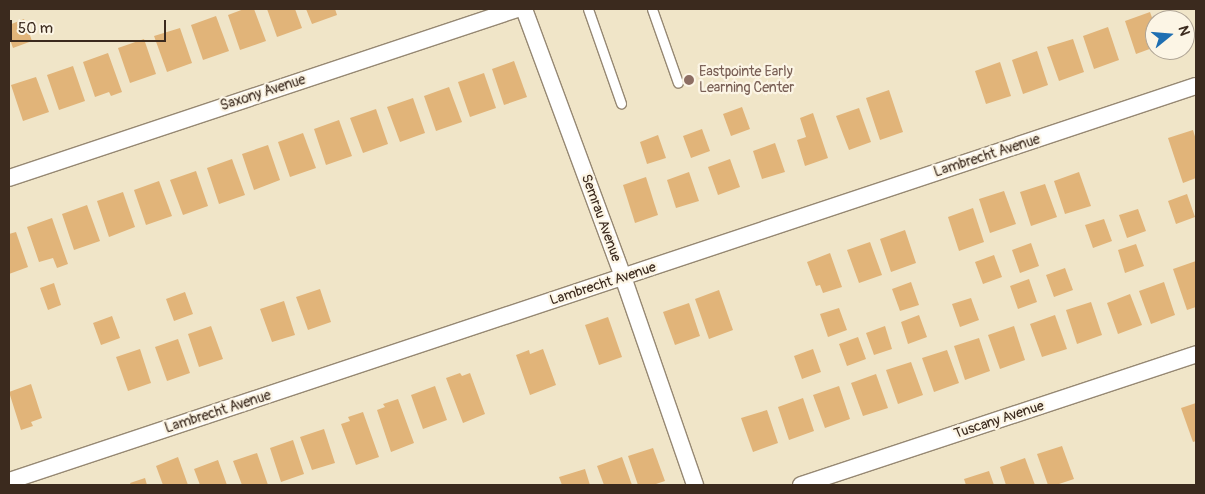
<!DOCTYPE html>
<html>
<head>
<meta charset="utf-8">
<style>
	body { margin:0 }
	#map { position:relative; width:1205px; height:494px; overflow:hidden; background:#f0e5c8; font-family:Pangolin,sans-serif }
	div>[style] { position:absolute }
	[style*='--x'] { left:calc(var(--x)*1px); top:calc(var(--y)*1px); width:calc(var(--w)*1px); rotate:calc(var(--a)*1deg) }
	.building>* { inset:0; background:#e1b479 }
	.roads { filter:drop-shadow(1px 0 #968873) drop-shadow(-1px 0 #968873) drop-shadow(0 1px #968873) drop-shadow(0 -1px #968873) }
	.service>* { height:9px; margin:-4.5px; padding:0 4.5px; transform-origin:4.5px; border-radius:4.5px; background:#fff }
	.minor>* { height:16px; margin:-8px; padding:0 8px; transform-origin:8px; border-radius:8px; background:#fff }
	.dots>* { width:14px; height:14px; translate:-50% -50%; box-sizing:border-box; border:2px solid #fcf5e5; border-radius:50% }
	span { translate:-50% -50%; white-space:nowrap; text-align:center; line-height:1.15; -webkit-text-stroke:4.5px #fcf5e5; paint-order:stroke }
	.education-label { font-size:14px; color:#785e54 }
	.left { translate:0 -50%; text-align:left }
	.street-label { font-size:14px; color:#3b2a1e }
	.frame { position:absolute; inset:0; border:10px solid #3b2a1e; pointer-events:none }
	.north { position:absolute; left:1145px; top:10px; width:50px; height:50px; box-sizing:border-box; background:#fcf5e5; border:1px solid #afa495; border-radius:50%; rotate:73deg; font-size:14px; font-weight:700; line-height:20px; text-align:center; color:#3b2a1e }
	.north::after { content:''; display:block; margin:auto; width:18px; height:22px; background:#1f6fb2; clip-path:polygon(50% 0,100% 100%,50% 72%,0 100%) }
	.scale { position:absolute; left:10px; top:20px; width:156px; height:22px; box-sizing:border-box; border:2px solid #3b2a1e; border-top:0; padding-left:6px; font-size:15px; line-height:18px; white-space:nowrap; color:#3b2a1e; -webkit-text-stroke:4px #fcf5e5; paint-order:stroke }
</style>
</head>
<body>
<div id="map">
	<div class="building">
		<i style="clip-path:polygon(244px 9px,254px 9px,266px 41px,240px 50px,228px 15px)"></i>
		<i style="clip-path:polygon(267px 9px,295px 9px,302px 28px,277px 37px)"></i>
		<i style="clip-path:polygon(306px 9px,335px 9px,337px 15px,312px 24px)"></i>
		<i style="clip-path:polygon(1150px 12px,1155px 26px,1155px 47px,1136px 54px,1125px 21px)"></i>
		<i style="clip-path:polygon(216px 16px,229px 51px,203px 60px,191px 25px)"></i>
		<i style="clip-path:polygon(24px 19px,32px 41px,13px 48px,9px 37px,9px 25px)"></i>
		<i style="clip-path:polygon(1108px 27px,1119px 60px,1094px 69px,1083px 36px)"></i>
		<i style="clip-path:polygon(180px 28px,192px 63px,167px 72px,154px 36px)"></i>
		<i style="clip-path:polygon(144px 39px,156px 74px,130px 83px,118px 48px)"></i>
		<i style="clip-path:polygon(1073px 39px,1084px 72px,1059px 81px,1047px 47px)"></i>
		<i style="clip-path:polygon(1037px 51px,1048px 85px,1023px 94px,1012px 60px)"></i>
		<i style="clip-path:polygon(108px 53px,122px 92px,111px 96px,109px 92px,95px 97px,83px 62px)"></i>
		<i style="clip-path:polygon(514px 61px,527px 97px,504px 105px,492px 69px)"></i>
		<i style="clip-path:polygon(1000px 62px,1011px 96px,986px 104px,975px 71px)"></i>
		<i style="clip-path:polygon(73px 66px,85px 101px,59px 110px,47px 75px)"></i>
		<i style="clip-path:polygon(484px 73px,496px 108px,470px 117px,458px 82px)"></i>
		<i style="clip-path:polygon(36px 77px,49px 112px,23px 121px,11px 85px)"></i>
		<i style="clip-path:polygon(449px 87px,462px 122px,436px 131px,424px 96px)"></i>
		<i style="clip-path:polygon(889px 90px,903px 132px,880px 140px,866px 98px)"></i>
		<i style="clip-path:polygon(413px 98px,425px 133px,400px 142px,387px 107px)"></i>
		<i style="clip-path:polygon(742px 107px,750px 129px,731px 136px,723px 114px)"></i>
		<i style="clip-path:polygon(859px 108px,871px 142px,849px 150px,836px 116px)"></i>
		<i style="clip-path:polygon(376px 109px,388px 144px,363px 153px,350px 118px)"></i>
		<i style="clip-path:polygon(813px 113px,828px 158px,805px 166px,797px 140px,806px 137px,800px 118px)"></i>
		<i style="clip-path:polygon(339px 120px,352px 156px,326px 165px,314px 129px)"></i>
		<i style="clip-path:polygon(702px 129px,710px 151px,691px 158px,683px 136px)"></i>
		<i style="clip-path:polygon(1193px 130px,1196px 140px,1196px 178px,1183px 183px,1168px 138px)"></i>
		<i style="clip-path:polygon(303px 133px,316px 168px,290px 177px,278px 142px)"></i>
		<i style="clip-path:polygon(658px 135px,666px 158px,647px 164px,640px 142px)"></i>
		<i style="clip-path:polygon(775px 143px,785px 172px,762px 179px,753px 151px)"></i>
		<i style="clip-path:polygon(268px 145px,280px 180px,254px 190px,242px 154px)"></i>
		<i style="clip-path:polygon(232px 159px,245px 195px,219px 204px,207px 168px)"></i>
		<i style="clip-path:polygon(730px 159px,740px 187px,718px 195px,708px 167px)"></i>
		<i style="clip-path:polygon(196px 171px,208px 206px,183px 215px,170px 180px)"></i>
		<i style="clip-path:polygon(689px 172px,699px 201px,676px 208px,667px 180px)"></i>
		<i style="clip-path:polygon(1079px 172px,1091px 206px,1065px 214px,1054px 181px)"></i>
		<i style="clip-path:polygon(646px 177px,658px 215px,635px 223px,623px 185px)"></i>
		<i style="clip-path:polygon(159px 181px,172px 216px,146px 225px,134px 190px)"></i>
		<i style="clip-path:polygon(1045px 184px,1057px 217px,1031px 226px,1020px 192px)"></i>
		<i style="clip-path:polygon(1004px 191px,1016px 224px,990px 233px,979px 199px)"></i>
		<i style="clip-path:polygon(123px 192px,135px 227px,109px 237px,97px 201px)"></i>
		<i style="clip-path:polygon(1187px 194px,1195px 217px,1176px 224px,1168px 201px)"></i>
		<i style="clip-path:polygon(87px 205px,100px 241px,74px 250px,62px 214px)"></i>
		<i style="clip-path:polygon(973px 208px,984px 242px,959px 251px,948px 217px)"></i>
		<i style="clip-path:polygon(1138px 209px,1146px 231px,1127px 238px,1119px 215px)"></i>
		<i style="clip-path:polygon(52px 218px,68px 264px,57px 268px,53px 258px,39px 262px,27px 227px)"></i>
		<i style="clip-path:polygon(1104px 219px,1112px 241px,1093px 248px,1085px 225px)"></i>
		<i style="clip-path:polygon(905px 230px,916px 263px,891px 272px,880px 239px)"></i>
		<i style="clip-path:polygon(16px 232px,28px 267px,9px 274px,9px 234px)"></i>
		<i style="clip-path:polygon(870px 242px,882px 275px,859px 283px,847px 250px)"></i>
		<i style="clip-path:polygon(1031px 243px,1039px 266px,1020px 273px,1012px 250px)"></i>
		<i style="clip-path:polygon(1136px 244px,1144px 266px,1125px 273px,1118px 250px)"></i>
		<i style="clip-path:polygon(830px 253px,842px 287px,823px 293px,820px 285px,816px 286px,807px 262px)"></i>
		<i style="clip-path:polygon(994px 255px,1002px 277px,983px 284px,975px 262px)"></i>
		<i style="clip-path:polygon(1196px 261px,1196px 307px,1187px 310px,1173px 269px)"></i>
		<i style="clip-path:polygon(1065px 268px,1073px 290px,1054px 297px,1046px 275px)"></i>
		<i style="clip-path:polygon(1029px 279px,1037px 302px,1018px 309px,1010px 286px)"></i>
		<i style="clip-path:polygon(911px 282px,919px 305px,900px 311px,892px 289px)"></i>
		<i style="clip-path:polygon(1164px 282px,1175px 315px,1151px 324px,1139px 291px)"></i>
		<i style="clip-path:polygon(54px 283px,61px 305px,48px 310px,40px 288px)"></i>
		<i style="clip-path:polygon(320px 289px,331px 322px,308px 330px,296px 297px)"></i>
		<i style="clip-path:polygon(719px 290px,733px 330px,709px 339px,695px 299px)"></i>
		<i style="clip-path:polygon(185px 292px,193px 314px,174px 321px,166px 299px)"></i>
		<i style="clip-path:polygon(1130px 294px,1142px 325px,1118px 334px,1107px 303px)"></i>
		<i style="clip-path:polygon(971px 298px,979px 320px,960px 327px,952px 304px)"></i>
		<i style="clip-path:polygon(284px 301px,295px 335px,272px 342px,260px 309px)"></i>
		<i style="clip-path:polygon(1091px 302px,1102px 335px,1077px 344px,1066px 310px)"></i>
		<i style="clip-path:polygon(689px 303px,700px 336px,675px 345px,663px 312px)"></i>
		<i style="clip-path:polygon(839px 308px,847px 330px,828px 337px,820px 314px)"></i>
		<i style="clip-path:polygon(919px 315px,927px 337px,908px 344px,901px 322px)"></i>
		<i style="clip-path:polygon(1055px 315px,1067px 349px,1042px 357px,1030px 324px)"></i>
		<i style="clip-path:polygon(112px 316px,120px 338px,101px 345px,93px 323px)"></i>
		<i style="clip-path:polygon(608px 317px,622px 357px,599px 365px,585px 325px)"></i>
		<i style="clip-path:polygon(211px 326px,223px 359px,199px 367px,188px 334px)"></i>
		<i style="clip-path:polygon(885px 326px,892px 349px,874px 355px,866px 333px)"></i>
		<i style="clip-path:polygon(1014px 326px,1025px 360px,1000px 369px,988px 335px)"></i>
		<i style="clip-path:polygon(858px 337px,866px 359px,847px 366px,839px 344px)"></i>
		<i style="clip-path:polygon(979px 338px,990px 371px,965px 380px,954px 346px)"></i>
		<i style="clip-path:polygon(178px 339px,190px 373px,167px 381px,155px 347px)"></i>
		<i style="clip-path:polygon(140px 349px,151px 383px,128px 391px,116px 357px)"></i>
		<i style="clip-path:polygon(543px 349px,556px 385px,530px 395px,516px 355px,529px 350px,530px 354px)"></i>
		<i style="clip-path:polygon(813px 349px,821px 372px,802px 379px,794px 356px)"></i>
		<i style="clip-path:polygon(947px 350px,959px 383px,934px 392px,922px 358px)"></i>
		<i style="clip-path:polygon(911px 362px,923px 395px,898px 404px,886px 370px)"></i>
		<i style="clip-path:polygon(460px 373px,462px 376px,470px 373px,485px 414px,463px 423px,446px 378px)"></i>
		<i style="clip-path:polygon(876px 374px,888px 408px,863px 416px,851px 383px)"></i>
		<i style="clip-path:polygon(31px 384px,42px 418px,31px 422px,33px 426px,21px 430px,9px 392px)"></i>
		<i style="clip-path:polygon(435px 386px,447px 420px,423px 429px,411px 395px)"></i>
		<i style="clip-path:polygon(839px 386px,850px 419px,825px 428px,813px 395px)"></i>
		<i style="clip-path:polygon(803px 398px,814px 431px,789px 440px,778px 407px)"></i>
		<i style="clip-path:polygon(398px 399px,414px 443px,391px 452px,377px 410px,385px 407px,383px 404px)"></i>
		<i style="clip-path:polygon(1196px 403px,1196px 441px,1193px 442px,1181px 408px)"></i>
		<i style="clip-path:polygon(767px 410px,778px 443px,753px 452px,741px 418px)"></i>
		<i style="clip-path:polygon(363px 412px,379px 457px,356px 465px,341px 424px,350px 421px,348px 417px)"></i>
		<i style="clip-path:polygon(324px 429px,335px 463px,312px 470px,300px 437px)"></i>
		<i style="clip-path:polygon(293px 440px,304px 474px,281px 482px,270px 448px)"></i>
		<i style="clip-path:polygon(1062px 446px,1074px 479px,1056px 485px,1048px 485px,1037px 454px)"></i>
		<i style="clip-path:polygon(653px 448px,665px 481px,653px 485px,638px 485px,628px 456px)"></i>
		<i style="clip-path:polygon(257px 453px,268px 485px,242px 485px,233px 461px)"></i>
		<i style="clip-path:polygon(178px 457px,188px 485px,163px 485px,156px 466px)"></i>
		<i style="clip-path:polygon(622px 457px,632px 485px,604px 485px,597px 466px)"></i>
		<i style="clip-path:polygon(1025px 458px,1035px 485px,1006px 485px,1000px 467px)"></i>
		<i style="clip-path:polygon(218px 460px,227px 485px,200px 485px,194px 469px)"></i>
		<i style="clip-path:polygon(585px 469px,590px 485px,562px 485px,559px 477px)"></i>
		<i style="clip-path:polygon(989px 471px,994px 485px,966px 485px,964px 479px)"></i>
		<i style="clip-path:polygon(145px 478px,147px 485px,131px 485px,130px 483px)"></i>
	</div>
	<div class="roads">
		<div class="service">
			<i style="--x:588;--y:9;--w:100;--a:70.7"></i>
			<i style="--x:652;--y:9;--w:78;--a:70.6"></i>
		</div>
		<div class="minor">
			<i style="--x:524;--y:9;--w:286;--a:69.7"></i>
			<i style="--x:623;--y:277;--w:220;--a:70.9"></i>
			<i style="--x:9;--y:178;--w:535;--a:-18.4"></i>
			<i style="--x:9;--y:481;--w:1251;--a:-18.41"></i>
			<i style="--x:801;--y:485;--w:416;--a:-18.3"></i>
		</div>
	</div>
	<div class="dots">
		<i style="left:689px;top:80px;background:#8d6e63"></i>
	</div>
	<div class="education-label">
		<span class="left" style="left:699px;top:80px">Eastpointe Early<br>Learning Center</span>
	</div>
	<div class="street-label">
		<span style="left:263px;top:93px;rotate:-18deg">Saxony Avenue</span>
		<span style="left:987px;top:156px;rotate:-18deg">Lambrecht Avenue</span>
		<span style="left:601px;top:218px;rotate:70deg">Semrau Avenue</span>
		<span style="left:603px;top:284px;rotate:-18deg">Lambrecht Avenue</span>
		<span style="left:218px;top:412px;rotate:-18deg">Lambrecht Avenue</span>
		<span style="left:999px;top:420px;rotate:-18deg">Tuscany Avenue</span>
	</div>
	<div class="frame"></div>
	<div class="north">N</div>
	<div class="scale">50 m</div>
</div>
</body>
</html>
